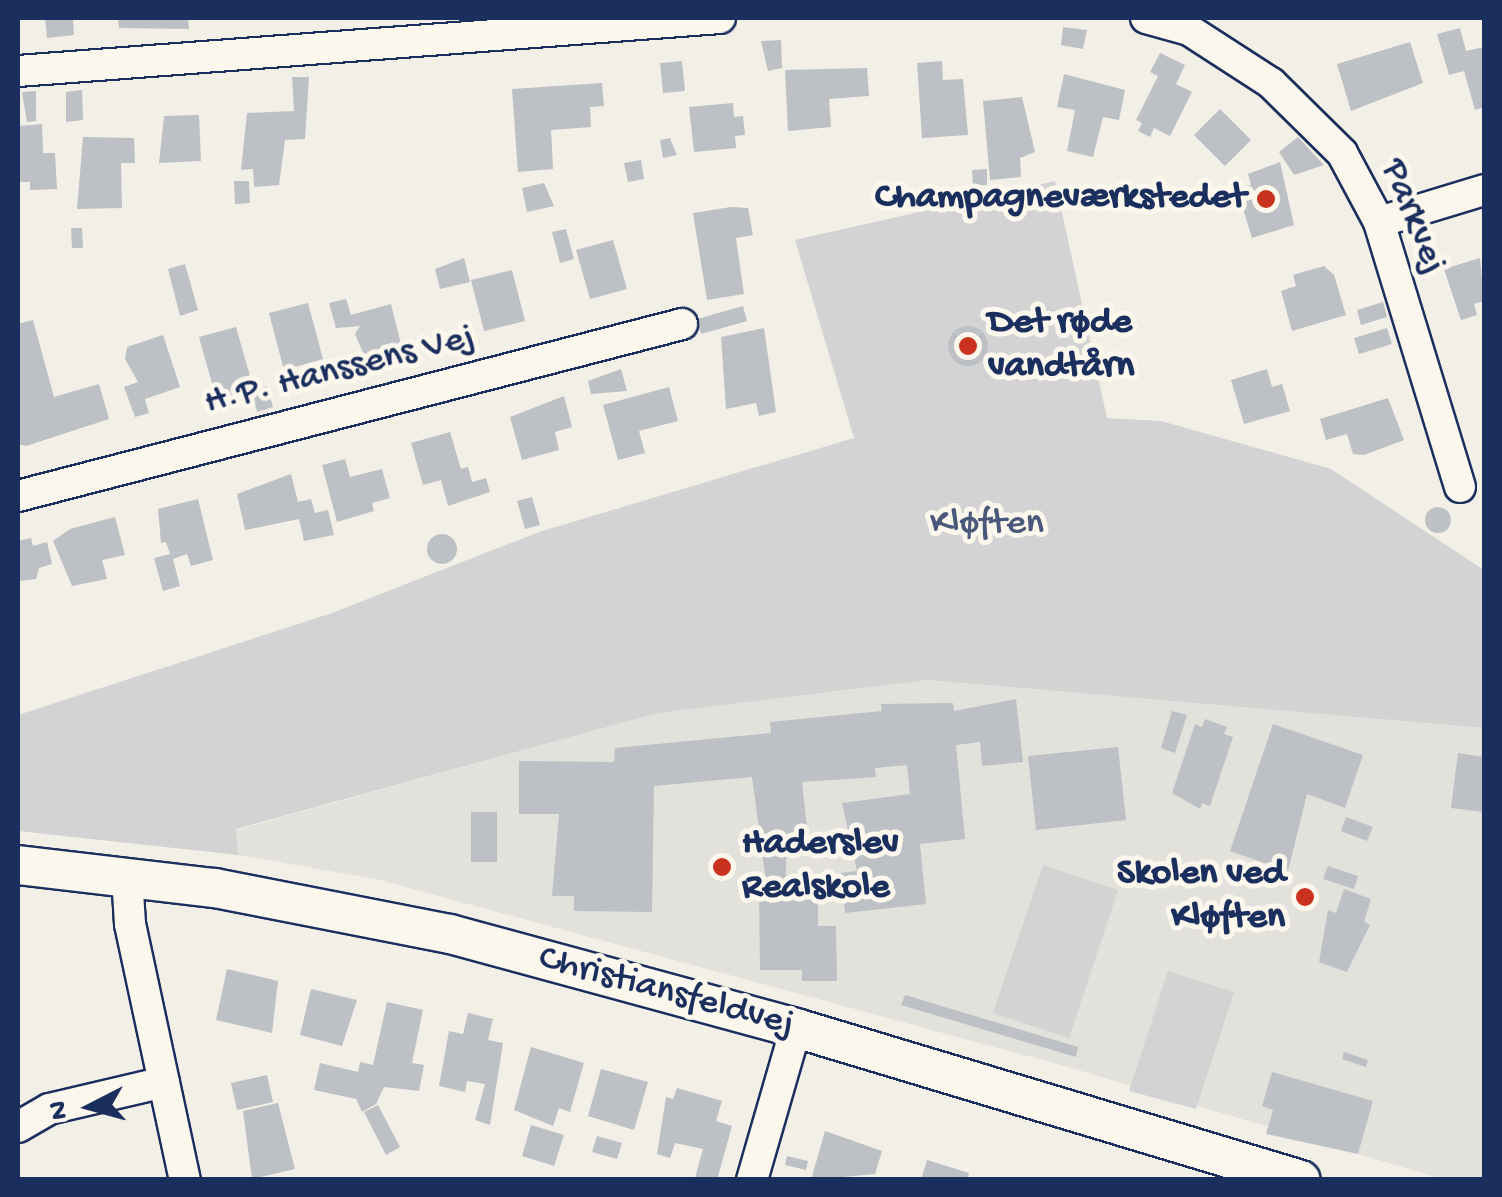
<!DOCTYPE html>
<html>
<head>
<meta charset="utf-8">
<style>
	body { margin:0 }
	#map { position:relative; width:1502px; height:1197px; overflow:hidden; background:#f2efe6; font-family:"Gochi Hand",sans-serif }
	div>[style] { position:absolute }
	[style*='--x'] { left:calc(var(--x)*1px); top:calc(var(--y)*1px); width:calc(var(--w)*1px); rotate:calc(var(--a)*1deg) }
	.built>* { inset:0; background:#e2e1dc }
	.green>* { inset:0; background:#d2d3d2 }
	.building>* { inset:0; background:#bdc0c4 }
	.round { border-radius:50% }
	.roads { filter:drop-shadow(2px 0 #1b2f5e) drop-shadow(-2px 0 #1b2f5e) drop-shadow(0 2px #1b2f5e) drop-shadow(0 -2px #1b2f5e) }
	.minor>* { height:30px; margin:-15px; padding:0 15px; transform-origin:15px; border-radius:15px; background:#fbf7ec }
	.tertiary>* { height:38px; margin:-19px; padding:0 19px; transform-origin:19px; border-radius:19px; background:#fbf7ec }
	.dots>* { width:28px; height:28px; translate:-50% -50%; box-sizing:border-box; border:5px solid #fbf7ec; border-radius:50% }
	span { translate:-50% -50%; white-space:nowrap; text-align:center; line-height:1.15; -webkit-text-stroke:10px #fbf7ec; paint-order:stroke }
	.poi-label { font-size:38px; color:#1b2f5e; font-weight:700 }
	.right { translate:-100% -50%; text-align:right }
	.left { translate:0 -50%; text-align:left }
	.street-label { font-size:38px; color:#1b2f5e }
	.park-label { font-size:38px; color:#49587b }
	.frame { position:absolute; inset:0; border:20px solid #1b2f5e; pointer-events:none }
	.north { position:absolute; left:40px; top:1057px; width:100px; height:100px; -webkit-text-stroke:8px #fbf7ec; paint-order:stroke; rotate:264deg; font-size:28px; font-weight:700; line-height:40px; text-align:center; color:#1b2f5e }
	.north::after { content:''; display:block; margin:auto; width:35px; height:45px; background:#1b2f5e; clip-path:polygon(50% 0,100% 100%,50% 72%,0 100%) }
</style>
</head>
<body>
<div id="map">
	<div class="built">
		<i style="clip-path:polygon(928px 680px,1484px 728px,1484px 1179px,1442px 1179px,1068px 1067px,376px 879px,238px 855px,236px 830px,658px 713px)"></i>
	</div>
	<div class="green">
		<i style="clip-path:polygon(1055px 181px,1107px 418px,1161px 421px,1331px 469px,1484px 570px,1484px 728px,928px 680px,658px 713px,236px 829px,238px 855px,18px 831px,18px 715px,332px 613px,539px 532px,854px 438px,795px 240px)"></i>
		<i style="clip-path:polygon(1043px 865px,1118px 890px,1069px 1038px,993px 1013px)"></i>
		<i style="clip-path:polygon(1168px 971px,1234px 992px,1196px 1109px,1129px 1091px)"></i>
	</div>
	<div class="building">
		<i style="clip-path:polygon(45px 18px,73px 18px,74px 35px,47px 38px)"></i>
		<i style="clip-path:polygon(118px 18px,188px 18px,189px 29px,119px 28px)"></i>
		<i style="clip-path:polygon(1063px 27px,1087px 30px,1083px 49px,1061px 45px)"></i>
		<i style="clip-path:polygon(1460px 28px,1466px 51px,1484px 47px,1484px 107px,1475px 110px,1464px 71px,1449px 75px,1437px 34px)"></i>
		<i style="clip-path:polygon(781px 40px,782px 68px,768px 71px,761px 41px)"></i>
		<i style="clip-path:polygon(1410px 42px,1423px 83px,1351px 111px,1337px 64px)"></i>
		<i style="clip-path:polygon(1160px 53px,1185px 65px,1176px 84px,1192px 92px,1170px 136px,1154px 128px,1150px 137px,1138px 131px,1142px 123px,1136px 120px,1158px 76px,1150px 72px)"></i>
		<i style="clip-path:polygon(682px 61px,685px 91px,663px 93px,660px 63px)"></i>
		<i style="clip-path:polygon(942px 61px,943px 80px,963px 79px,968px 135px,922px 138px,917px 63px)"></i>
		<i style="clip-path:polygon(867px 68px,869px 96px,829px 99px,831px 127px,788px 131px,785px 70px)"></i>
		<i style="clip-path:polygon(1064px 74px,1125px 90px,1119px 120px,1103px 117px,1093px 157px,1067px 151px,1075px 110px,1057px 107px)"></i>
		<i style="clip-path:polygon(292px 77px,309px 77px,305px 139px,285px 140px,279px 185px,254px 187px,253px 169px,241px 170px,247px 113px,294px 111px)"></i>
		<i style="clip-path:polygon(602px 83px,604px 106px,590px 107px,591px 127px,551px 130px,553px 169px,518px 172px,512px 89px)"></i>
		<i style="clip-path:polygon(82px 90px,83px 120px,66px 122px,66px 92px)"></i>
		<i style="clip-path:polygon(36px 91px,36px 121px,27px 122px,22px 92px)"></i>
		<i style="clip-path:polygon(1022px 97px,1035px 152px,1020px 158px,1021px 177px,990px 180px,983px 101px)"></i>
		<i style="clip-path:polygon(733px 103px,734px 117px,743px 116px,745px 135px,735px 136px,736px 148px,694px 152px,689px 107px)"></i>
		<i style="clip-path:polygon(1220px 109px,1251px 140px,1225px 166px,1194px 135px)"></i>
		<i style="clip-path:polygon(199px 115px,201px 161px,159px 163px,164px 116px)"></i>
		<i style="clip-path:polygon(42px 124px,43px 153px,55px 153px,57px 189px,30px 190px,30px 182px,18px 182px,18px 126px)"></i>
		<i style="clip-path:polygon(83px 137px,134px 138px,135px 163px,121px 163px,122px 208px,77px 209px)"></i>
		<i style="clip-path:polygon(1298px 137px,1324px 165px,1294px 175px,1279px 152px)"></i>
		<i style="clip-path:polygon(670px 138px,677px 155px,663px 158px,660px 140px)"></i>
		<i style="clip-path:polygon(641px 160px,644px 179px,628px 182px,624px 163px)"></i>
		<i style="clip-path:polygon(1280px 162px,1294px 225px,1252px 238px,1237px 189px,1251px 185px,1248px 174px)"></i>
		<i style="clip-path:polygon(987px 169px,987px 185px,973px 185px,972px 170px)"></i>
		<i style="clip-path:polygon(234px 181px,249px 181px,250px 203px,235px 204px)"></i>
		<i style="clip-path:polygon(544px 183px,554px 206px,527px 212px,522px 188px)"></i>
		<i style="clip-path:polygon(731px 207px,748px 208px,753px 235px,736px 238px,744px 294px,707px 300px,693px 213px)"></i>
		<i style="clip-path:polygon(71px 228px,82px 228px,83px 248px,72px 248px)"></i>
		<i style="clip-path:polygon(566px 229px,574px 259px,560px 263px,552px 232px)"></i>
		<i style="clip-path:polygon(613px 240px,627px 289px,590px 299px,576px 250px)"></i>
		<i style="clip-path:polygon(464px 258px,470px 282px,440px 289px,435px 269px)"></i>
		<i style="clip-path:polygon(1480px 258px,1484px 301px,1474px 304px,1477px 315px,1461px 320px,1444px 269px)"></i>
		<i style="clip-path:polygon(185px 264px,198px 310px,180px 316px,168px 269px)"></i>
		<i style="clip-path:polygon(1324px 266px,1334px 275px,1346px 315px,1292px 331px,1281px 291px,1296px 286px,1293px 275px)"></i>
		<i style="clip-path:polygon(512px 270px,525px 321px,484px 331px,471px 280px)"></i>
		<i style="clip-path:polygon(346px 299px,351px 315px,391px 304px,403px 352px,367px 362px,355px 334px,360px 326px,336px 328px,329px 303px)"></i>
		<i style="clip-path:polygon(1383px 302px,1387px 317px,1361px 325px,1357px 310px)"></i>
		<i style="clip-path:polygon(308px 303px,323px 359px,284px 370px,269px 313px)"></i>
		<i style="clip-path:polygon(743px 306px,747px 321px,701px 334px,697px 319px)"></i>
		<i style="clip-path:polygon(33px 320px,54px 397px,99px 384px,109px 419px,26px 446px,18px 444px,18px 324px)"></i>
		<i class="round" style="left:948px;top:326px;width:40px;height:40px"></i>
		<i style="clip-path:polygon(236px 327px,254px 390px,267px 386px,273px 407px,257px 412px,253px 395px,218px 405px,199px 337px)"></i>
		<i style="clip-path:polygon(764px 328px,776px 412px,759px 416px,756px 403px,726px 409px,721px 337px)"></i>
		<i style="clip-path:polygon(1387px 328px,1392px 344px,1359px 354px,1354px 338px)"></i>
		<i style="clip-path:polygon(163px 335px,180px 387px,145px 399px,149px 413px,135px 417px,124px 387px,138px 382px,125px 359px,127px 347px)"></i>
		<i style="clip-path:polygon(621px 369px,627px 391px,591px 394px,588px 381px)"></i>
		<i style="clip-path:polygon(1267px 369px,1272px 387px,1282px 384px,1290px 411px,1244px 424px,1231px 380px)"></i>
		<i style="clip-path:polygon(669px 387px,678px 421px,639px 431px,645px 453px,618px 460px,603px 405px)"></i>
		<i style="clip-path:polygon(564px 396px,572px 427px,555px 432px,559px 450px,522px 460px,510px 417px)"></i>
		<i style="clip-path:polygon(1388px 398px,1404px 440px,1364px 455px,1353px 454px,1347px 434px,1326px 440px,1320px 419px)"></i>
		<i style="clip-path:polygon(450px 432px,461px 469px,468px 467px,472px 482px,486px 478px,490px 492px,448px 506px,441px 480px,423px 485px,411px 443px)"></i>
		<i style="clip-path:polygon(345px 459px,350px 477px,382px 469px,390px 498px,372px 503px,374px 511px,337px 522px,322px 465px)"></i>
		<i style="clip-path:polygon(291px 474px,298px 502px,311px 499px,315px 513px,328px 510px,334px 535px,304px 541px,299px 519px,245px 530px,237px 494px)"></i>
		<i style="clip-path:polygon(532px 497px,540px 525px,525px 529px,517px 501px)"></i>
		<i style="clip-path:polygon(198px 499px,213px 560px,191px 566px,187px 554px,173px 559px,180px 586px,163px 591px,154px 558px,170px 554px,166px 542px,161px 543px,158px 509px)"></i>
		<i class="round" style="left:1425px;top:507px;width:26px;height:26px"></i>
		<i style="clip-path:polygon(115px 517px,125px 555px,102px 560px,107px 579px,72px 586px,53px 541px,70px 529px)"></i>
		<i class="round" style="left:427px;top:534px;width:30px;height:30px"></i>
		<i style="clip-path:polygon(31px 538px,33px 546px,47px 542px,52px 564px,39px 568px,36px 579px,18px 581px,18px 541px)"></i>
		<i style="clip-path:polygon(1016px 699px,1023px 762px,982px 766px,980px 742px,956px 745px,965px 839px,920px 844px,926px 904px,845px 913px,841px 873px,857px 871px,842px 803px,910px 794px,907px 765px,875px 768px,876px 777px,802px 782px,810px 855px,786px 855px,786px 888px,818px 888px,818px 926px,836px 926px,837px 981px,802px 981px,802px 970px,760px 970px,759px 889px,767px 889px,752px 777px,654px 786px,652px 912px,574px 911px,574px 896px,552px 896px,559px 814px,519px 814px,519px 761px,614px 762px,615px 748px,771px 733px,770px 722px,882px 711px,881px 704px,953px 703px,954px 711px)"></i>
		<i style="clip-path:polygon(1172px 711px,1187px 715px,1175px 753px,1161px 748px)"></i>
		<i style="clip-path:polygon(1205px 719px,1227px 727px,1224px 734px,1233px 737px,1210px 806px,1202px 803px,1200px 809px,1172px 793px,1195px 724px,1202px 727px)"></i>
		<i style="clip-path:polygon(1273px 724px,1363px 755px,1345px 808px,1307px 794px,1288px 871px,1230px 851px)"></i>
		<i style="clip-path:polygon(1118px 747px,1126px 820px,1036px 830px,1028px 756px)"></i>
		<i style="clip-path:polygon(1458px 753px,1484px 757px,1484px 812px,1451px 808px)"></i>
		<i style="clip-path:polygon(471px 812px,497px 812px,497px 862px,471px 862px)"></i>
		<i style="clip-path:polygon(1346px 817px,1373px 827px,1367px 841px,1341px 831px)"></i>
		<i style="clip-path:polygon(1328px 866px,1358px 876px,1354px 889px,1323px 879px)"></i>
		<i style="clip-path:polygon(1344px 889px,1371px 899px,1364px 922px,1370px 925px,1347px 972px,1319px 962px,1328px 910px,1336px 913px)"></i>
		<i style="clip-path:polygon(227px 969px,278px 981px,272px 1033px,216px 1020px)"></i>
		<i style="clip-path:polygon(311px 989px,357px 1000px,342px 1046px,300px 1035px)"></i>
		<i style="clip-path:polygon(905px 995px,1078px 1047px,1076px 1057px,901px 1005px)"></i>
		<i style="clip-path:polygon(387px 1002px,423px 1010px,412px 1063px,424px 1065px,419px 1091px,384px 1087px,376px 1104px,362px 1112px,356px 1099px,314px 1090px,320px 1063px,358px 1072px,360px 1062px,373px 1065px)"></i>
		<i style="clip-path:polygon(468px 1013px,493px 1019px,488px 1040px,503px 1043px,490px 1125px,475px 1120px,485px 1084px,467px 1081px,465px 1092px,439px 1086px,449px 1031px,463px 1034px)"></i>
		<i style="clip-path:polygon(531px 1047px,584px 1063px,570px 1112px,559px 1108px,553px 1126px,514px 1110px)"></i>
		<i style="clip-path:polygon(1344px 1052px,1368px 1060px,1366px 1067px,1342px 1059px)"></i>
		<i style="clip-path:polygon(601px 1069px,648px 1082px,634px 1130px,588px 1116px)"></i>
		<i style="clip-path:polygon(1272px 1072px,1373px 1101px,1358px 1154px,1266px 1134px,1273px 1110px,1262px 1106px)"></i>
		<i style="clip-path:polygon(267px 1075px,273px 1102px,237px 1110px,231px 1083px)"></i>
		<i style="clip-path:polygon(677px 1088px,722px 1101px,716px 1121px,732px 1126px,717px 1180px,695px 1178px,703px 1149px,675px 1143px,670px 1158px,657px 1154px,666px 1097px,673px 1099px)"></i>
		<i style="clip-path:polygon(278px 1103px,295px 1169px,252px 1179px,243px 1111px)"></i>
		<i style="clip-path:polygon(378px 1105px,400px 1147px,386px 1155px,364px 1112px)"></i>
		<i style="clip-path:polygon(531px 1125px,564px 1135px,554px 1166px,522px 1156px)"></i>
		<i style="clip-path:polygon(825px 1131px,882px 1151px,875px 1174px,811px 1180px)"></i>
		<i style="clip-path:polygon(597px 1136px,622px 1143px,617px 1159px,592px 1152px)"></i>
		<i style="clip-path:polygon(787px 1156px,808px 1161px,806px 1170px,785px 1165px)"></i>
		<i style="clip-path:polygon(927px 1160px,969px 1173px,967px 1180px,921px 1180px)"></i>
	</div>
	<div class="roads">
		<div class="minor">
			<i style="--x:1146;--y:18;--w:45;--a:15.6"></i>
			<i style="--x:1189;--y:30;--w:98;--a:32.9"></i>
			<i style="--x:1271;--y:83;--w:100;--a:44.6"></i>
			<i style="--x:1342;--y:153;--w:78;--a:61.8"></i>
			<i style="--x:1379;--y:222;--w:277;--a:73"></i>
			<i style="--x:18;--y:71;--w:704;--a:-4.32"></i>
			<i style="--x:1379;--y:222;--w:110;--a:-16.9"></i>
			<i style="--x:18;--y:496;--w:686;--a:-14.52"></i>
			<i style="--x:127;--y:875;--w:49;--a:86.5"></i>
			<i style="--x:130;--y:924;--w:262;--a:77.9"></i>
			<i style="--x:18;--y:1127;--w:36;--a:-30"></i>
			<i style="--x:49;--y:1109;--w:118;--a:-13.2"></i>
			<i style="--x:752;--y:1180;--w:158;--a:-73.9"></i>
		</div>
		<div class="tertiary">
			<i style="--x:18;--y:865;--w:198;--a:6.7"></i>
			<i style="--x:215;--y:888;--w:239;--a:11.1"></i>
			<i style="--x:450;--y:934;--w:359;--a:15.2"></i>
			<i style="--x:796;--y:1028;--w:527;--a:16.75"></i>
		</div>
	</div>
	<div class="dots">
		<i style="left:1266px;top:199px;background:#c8321e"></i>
		<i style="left:968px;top:346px;background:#c8321e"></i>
		<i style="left:722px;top:867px;background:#c8321e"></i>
		<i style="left:1305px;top:897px;background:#c8321e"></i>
	</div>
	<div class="poi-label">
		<span class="right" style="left:1246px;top:199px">Champagneværkstedet</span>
		<span class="left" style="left:988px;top:346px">Det røde<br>vandtårn</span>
		<span class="left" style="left:742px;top:867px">Haderslev<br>Realskole</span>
		<span class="right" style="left:1285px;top:897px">Skolen ved<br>Kløften</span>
	</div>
	<div class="street-label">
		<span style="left:1412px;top:217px;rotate:68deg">Parkvej</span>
		<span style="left:340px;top:371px;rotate:-14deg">H.P. Hanssens Vej</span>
		<span style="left:666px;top:993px;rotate:15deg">Christiansfeldvej</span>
	</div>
	<div class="park-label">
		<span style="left:987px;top:525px">Kløften</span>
	</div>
	<div class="frame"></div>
	<div class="north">N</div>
</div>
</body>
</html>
